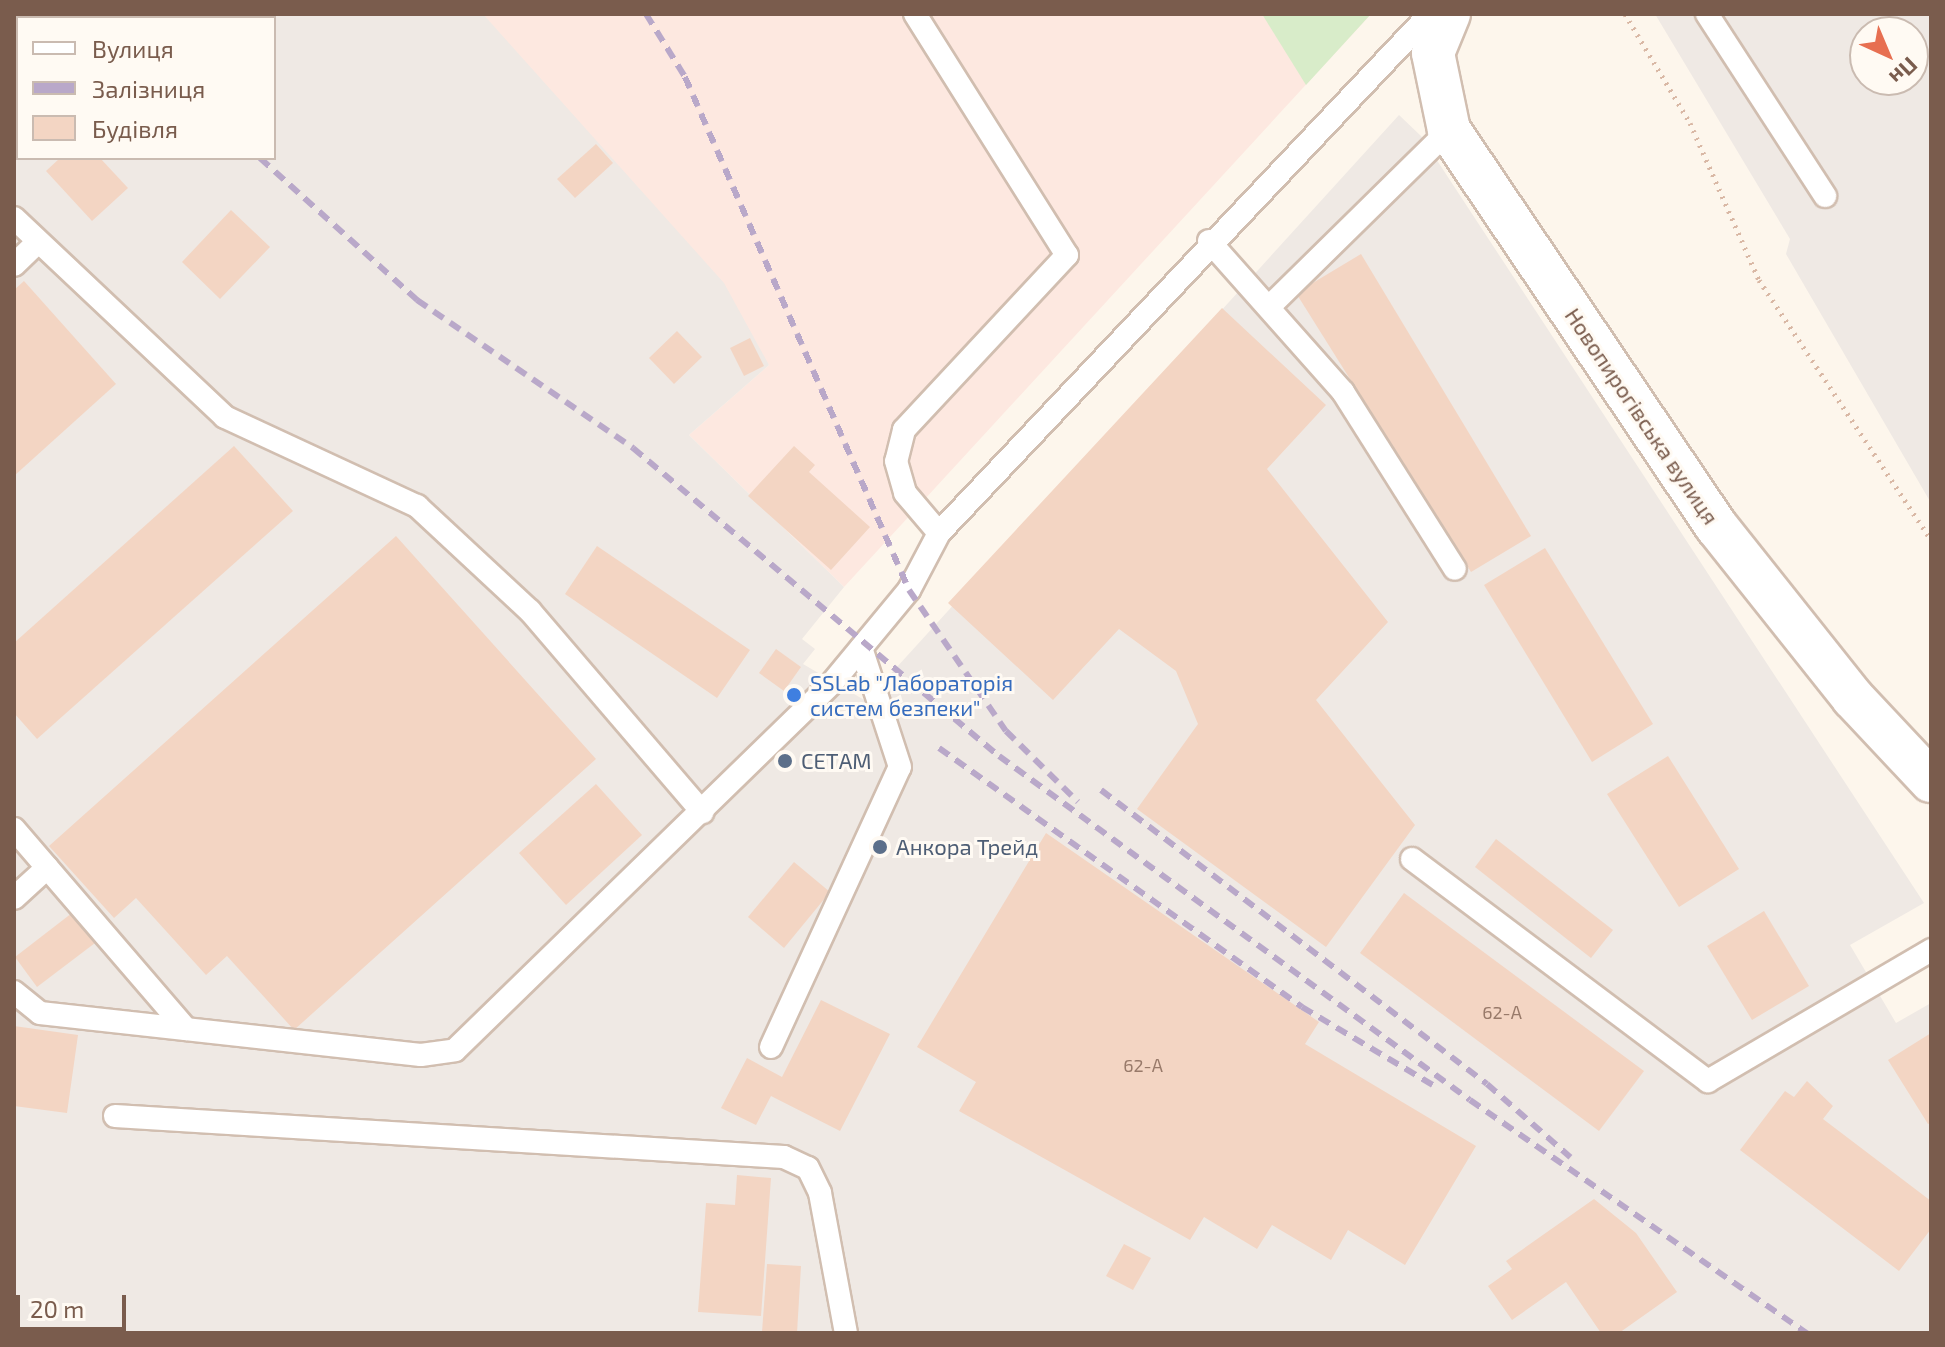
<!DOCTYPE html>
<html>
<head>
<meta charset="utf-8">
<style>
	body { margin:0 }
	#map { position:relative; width:1945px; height:1347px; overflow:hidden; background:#fdf6ec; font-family:"Exo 2",sans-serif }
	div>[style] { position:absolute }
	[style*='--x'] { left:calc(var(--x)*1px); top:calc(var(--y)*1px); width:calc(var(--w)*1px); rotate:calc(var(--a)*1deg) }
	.commercial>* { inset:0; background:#fde8e0 }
	.industrial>* { inset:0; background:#efe9e4 }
	.green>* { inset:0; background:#d8ecc9 }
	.building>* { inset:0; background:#f3d5c3 }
	.path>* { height:5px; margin-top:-2.5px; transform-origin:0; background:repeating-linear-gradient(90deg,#d9b8a5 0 2px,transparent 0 8px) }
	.roads { filter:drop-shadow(2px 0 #d1beb0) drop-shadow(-2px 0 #d1beb0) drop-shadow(0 2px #d1beb0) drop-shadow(0 -2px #d1beb0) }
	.service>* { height:22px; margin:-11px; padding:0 11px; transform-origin:11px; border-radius:11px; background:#fff }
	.minor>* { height:42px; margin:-21px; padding:0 21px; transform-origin:21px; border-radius:21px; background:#fff }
	.rail>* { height:6px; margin-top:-3px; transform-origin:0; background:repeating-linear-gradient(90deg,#b9a8c9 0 12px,transparent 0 20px) }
	.dots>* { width:22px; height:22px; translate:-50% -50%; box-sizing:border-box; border:4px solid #fffaf3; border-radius:50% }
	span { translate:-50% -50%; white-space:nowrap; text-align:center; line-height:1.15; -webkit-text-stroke:6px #fffaf3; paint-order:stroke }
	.number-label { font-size:18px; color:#987a6a }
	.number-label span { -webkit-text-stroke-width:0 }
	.street-label { font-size:22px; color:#7a5c4d }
	.shop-label { font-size:22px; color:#366cbe }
	.left { translate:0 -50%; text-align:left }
	.service-label { font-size:22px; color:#4e5e75 }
	.frame { position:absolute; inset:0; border:16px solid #7a5c4d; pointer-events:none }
	.legend { position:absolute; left:16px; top:16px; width:260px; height:144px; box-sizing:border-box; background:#fffaf3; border:2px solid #cabbb1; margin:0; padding:10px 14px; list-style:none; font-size:24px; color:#7a5c4d }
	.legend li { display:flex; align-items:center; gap:16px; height:40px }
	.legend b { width:40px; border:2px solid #cabbb1 }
	.north { position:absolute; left:1849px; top:16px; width:80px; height:80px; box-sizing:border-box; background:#fffaf3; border:2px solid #cabbb1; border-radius:50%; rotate:136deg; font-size:22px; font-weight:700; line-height:32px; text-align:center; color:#7a5c4d }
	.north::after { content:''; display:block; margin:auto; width:28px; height:36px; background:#e76f51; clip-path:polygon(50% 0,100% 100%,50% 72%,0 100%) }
	.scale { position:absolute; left:16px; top:1295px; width:110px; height:36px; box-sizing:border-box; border:4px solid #7a5c4d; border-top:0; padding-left:10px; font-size:24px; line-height:28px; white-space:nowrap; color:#7a5c4d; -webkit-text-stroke:6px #fffaf3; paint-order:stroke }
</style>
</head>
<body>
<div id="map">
	<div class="commercial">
		<i style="clip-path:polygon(483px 14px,1371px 14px,844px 587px,689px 435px,769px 365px)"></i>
	</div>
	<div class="industrial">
		<i style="clip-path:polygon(evenodd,14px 14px,483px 14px,724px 283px,769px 365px,689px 435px,844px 587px,802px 639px,815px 649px,803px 664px,866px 701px,1399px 115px,1421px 136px,1924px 903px,1850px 945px,1896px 1023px,1931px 1003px,1931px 1333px,14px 1333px,14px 14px,18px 18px,274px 18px,274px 158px,18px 158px,18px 18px)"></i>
		<i style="clip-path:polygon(evenodd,1655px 14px,1931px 14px,1931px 503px,1786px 254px,1790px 239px,1655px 14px,1865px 32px,1913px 32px,1913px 80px,1865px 80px,1865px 32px)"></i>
	</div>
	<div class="green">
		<i style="clip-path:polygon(1262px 14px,1371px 14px,1306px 85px)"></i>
	</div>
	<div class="building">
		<i style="clip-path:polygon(596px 144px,613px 163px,575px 198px,557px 179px)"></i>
		<i style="clip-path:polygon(60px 158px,100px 158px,128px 188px,92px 221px,46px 171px)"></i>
		<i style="clip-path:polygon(231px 210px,270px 247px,220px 299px,182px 262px)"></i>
		<i style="clip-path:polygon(1361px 254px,1531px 536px,1471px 572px,1296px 293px)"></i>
		<i style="clip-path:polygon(24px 281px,116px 384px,14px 476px,14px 290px)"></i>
		<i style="clip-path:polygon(1222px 308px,1326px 405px,1267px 469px,1388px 622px,1316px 700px,1415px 825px,1326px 947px,1137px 809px,1198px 724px,1176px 671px,1119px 629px,1053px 700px,948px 603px)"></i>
		<i style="clip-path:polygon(677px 331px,702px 357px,674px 384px,649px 358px)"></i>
		<i style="clip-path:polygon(750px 338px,764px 366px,744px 376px,730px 348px)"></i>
		<i style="clip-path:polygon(234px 446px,293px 511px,37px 739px,14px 713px,14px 643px)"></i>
		<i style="clip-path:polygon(794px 446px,815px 465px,809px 472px,870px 527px,831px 570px,748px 496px)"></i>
		<i style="clip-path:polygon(396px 536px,596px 759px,294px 1030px,227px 956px,206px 975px,136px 898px,114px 918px,49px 846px)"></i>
		<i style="clip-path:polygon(597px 546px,750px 650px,717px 698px,565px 594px)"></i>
		<i style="clip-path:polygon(1545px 548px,1653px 724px,1592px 762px,1484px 585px)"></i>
		<i style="clip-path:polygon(776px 649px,801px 667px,784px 691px,759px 673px)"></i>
		<i style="clip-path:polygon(1668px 756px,1739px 869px,1679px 907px,1607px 794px)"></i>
		<i style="clip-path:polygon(596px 784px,642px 835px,566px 905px,519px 853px)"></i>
		<i style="clip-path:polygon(1046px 833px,1319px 1022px,1305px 1044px,1476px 1146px,1405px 1265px,1348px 1230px,1331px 1260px,1272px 1225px,1257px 1249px,1204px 1217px,1190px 1240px,959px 1111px,976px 1082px,917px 1047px)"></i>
		<i style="clip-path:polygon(1496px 839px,1613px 930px,1591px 958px,1475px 867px)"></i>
		<i style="clip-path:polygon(794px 862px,830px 892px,784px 948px,748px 917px)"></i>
		<i style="clip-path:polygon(1404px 893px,1644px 1071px,1599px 1131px,1360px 953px)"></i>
		<i style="clip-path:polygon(1764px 911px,1809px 986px,1752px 1020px,1707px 946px)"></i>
		<i style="clip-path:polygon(72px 913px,95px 943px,37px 987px,15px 957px)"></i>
		<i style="clip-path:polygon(821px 1000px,890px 1034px,840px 1131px,771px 1096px,756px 1125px,721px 1108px,747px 1058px,782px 1077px)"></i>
		<i style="clip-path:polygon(14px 1026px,78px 1035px,67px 1113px,14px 1106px)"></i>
		<i style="clip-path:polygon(1931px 1033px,1931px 1123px,1928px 1124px,1888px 1060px)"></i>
		<i style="clip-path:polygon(1807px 1081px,1833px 1106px,1823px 1119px,1931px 1201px,1931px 1229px,1899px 1271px,1740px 1150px,1785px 1091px,1794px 1097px)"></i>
		<i style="clip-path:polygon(737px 1175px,771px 1178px,761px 1316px,698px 1312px,706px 1203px,735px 1205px)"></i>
		<i style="clip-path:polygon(1594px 1199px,1636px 1233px,1677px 1292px,1619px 1333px,1601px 1333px,1566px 1282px,1512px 1320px,1488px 1286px,1512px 1269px,1506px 1261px)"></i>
		<i style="clip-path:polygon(1124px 1244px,1151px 1258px,1133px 1290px,1106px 1276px)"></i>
		<i style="clip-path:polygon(767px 1264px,801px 1266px,797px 1333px,762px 1332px)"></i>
	</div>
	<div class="path">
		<i style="--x:1625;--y:14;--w:127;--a:59.2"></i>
		<i style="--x:1690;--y:123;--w:171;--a:66.3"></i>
		<i style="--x:1759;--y:280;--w:312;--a:56.5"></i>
	</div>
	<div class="roads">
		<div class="service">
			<i style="--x:915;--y:14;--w:285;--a:57.8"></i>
			<i style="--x:1067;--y:255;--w:239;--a:133"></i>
			<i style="--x:904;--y:430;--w:32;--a:104"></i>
			<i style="--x:896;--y:461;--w:33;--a:74"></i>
			<i style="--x:905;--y:493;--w:52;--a:49.6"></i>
			<i style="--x:1707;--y:14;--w:217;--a:57"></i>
			<i style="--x:14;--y:218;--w:290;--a:43.3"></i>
			<i style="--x:225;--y:417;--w:212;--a:24.9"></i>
			<i style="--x:417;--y:506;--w:154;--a:42.9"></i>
			<i style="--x:530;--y:611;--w:265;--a:49.4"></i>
			<i style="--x:1209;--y:241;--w:202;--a:48.4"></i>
			<i style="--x:1343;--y:392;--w:209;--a:57.7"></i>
			<i style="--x:14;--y:265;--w:32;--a:-44"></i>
			<i style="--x:1269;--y:307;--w:252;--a:-44.5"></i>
			<i style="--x:14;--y:829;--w:264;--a:49.3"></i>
			<i style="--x:1412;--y:859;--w:370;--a:36.9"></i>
			<i style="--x:1708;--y:1081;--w:259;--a:-30.4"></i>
			<i style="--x:14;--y:898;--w:45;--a:-42.3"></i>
			<i style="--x:14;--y:992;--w:33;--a:39"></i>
			<i style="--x:40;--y:1013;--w:383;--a:6.3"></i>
			<i style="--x:421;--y:1055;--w:34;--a:-8"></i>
			<i style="--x:455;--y:1050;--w:526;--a:-44.23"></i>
			<i style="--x:832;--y:683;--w:121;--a:-50.4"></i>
			<i style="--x:909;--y:590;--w:64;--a:-62.2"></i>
			<i style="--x:939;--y:533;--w:714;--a:-46.59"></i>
			<i style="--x:771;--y:1047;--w:308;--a:-65.3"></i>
			<i style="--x:900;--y:767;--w:125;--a:-108.1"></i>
			<i style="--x:115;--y:1116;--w:670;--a:3.51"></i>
			<i style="--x:784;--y:1157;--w:26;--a:25"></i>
			<i style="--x:808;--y:1168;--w:28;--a:64"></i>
			<i style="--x:820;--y:1193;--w:142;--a:79.5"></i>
		</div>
		<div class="minor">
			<i style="--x:1449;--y:14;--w:42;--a:112.3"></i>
			<i style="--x:1433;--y:53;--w:79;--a:78.3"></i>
			<i style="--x:1449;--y:130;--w:479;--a:56"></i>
			<i style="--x:1717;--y:527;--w:218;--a:51.5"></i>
			<i style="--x:1853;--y:698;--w:114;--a:46.8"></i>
		</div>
	</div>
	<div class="rail">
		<i style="--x:119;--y:14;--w:6;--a:45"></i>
		<i style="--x:646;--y:14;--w:74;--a:58.2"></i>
		<i style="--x:685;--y:77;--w:560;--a:66.41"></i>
		<i style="--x:909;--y:590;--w:171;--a:55.5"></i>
		<i style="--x:1006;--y:731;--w:101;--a:44.6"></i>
		<i style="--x:260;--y:158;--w:212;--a:42.1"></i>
		<i style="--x:417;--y:300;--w:262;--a:34.4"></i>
		<i style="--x:633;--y:448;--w:478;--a:40.1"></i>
		<i style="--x:999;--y:756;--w:583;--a:36.14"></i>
		<i style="--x:1470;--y:1100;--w:410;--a:34.7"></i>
		<i style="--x:939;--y:748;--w:446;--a:35.5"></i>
		<i style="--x:1302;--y:1007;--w:152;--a:30.8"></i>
		<i style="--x:1101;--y:790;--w:485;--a:37.3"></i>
		<i style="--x:1487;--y:1084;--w:111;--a:41.3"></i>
	</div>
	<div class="dots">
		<i style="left:794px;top:695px;background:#3f7fe0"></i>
		<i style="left:785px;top:761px;background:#5c6f8a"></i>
		<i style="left:880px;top:847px;background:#5c6f8a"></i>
	</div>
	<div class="number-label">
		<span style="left:1502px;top:1012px">62-А</span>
		<span style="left:1143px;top:1065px">62-А</span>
	</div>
	<div class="street-label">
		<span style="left:1642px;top:416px;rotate:56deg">Новопирогівська вулиця</span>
	</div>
	<div class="shop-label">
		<span class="left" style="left:810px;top:695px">SSLab "Лабораторія<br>систем безпеки"</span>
	</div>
	<div class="service-label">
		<span class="left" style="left:801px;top:761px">СЕТАМ</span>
		<span class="left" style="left:896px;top:847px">Анкора Трейд</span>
	</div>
	<div class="frame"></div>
	<ul class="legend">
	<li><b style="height:10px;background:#fff"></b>Вулиця</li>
	<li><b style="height:10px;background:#b9a8c9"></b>Залізниця</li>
	<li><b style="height:22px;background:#f3d5c3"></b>Будівля</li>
	</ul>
	<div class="north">Пн</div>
	<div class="scale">20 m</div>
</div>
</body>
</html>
